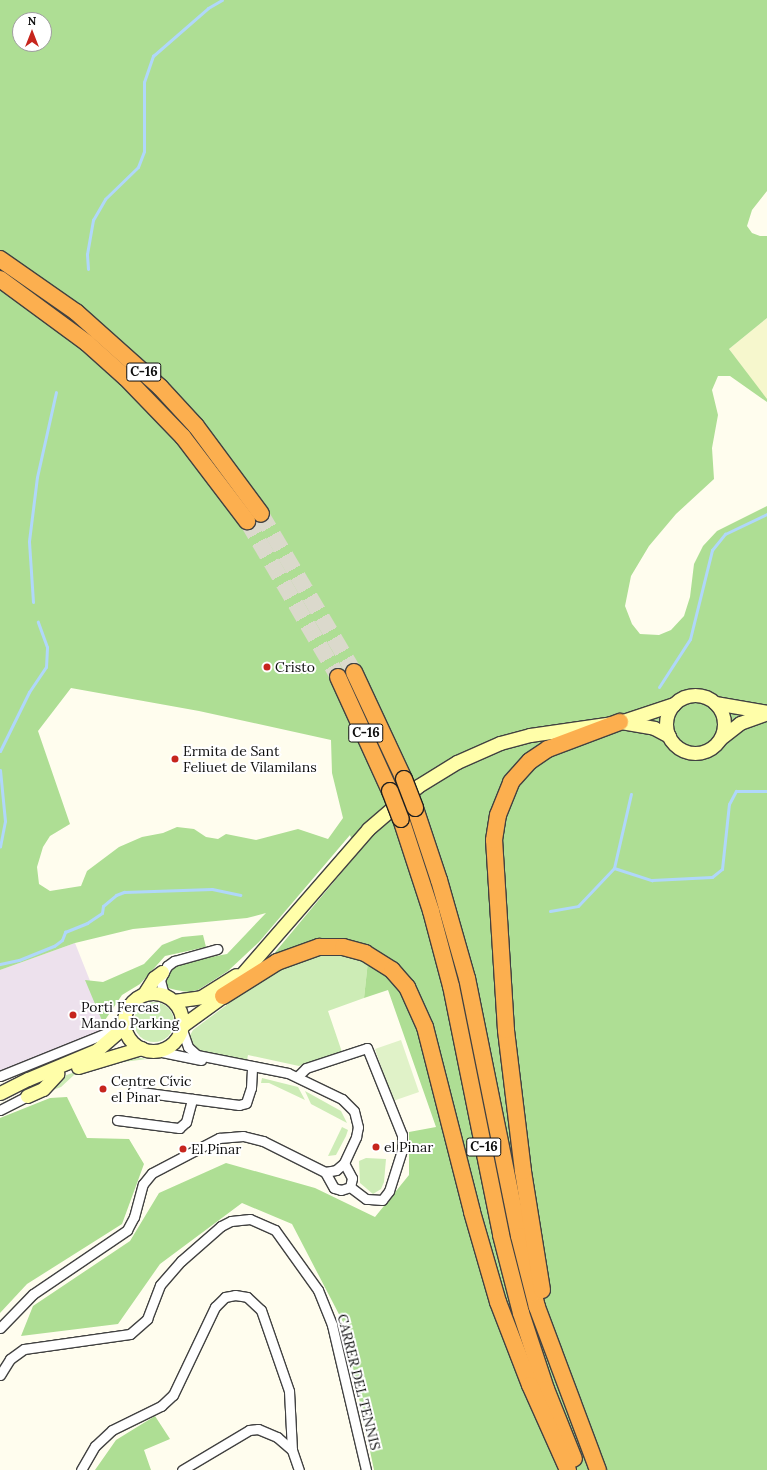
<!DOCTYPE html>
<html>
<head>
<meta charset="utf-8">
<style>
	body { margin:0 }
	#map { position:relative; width:767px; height:1470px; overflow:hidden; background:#fffdee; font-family:Lora,serif }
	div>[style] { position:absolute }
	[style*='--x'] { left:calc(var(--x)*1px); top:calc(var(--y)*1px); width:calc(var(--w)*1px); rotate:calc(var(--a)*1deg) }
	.industrial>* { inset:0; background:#ede1ed }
	.farmland>* { inset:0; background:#f6f7cd }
	.green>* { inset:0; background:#cdecb6 }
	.round { border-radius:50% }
	.forest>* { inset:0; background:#aede94 }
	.pitch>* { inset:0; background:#e0f2c8 }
	.stream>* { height:3px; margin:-1.5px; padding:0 1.5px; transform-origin:1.5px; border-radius:1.5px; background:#b0d7fa }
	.highway-tunnel>* { height:16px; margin-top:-8px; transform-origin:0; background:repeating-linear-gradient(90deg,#dbd9cc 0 16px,transparent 0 24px) }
	.roads { filter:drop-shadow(1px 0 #414141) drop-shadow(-1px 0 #414141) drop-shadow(0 1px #414141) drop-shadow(0 -1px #414141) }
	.street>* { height:9px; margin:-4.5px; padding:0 4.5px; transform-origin:4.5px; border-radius:4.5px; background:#fff }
	.secondary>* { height:13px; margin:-6.5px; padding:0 6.5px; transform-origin:6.5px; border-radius:6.5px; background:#fffea9 }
	.secondary>.ring { margin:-6.5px; padding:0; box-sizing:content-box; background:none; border:13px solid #fffea9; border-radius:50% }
	.highway>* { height:16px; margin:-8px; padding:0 8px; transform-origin:8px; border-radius:8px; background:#fcaf4f }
	.bridges { filter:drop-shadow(1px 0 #1f1f1f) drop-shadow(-1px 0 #1f1f1f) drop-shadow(0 1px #1f1f1f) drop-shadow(0 -1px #1f1f1f) }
	.highway-bridge>* { height:16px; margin:-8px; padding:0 8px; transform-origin:8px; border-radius:8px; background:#fcaf4f }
	.dots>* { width:11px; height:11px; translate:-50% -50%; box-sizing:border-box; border:2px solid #fff; border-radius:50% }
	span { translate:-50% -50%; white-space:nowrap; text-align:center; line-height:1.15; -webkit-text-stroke:4px #fff; paint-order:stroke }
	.shield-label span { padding:1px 3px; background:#fff; border:1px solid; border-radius:3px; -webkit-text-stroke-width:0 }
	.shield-label { font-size:13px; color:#0e0e0e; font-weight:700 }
	.poi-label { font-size:14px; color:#0e0e0e }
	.left { translate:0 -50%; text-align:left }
	.street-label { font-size:14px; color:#0e0e0e }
	.north { position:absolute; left:12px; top:12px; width:40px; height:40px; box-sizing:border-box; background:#fff; border:1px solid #9f9f9f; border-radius:50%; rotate:0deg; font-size:11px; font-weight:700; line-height:16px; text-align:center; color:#0e0e0e }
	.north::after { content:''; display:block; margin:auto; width:14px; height:18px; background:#c6251d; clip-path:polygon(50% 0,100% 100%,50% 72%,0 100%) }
</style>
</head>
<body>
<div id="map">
	<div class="industrial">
		<i style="clip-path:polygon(75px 943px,106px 1021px,107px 1030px,0 1081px,0 970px)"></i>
	</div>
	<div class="farmland">
		<i style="clip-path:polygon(767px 318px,767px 399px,766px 399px,729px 349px)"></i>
	</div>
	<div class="green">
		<i style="clip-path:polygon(335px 953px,368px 961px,364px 998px,328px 1011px,342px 1052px,299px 1066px,248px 1055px,247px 1060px,208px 1054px,191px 1048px,189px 1037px,193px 1030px,275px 969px,312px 955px)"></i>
		<i class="round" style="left:134px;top:1002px;width:40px;height:40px"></i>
		<i style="clip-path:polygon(129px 1056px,147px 1059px,92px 1066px)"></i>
		<i style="clip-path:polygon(83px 1069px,83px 1072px,74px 1075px,61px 1087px,42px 1094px,64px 1076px)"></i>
		<i style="clip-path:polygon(262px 1078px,298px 1087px,305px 1100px,269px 1083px,261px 1083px)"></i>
		<i style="clip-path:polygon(305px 1091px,341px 1111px,347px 1123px,311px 1104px)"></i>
		<i style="clip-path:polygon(342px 1127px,348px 1130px,346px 1136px,336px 1155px,328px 1156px)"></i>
		<i style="clip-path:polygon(366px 1158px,386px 1159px,384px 1182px,381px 1189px,373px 1194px,360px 1183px,359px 1161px)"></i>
	</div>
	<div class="forest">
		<i style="clip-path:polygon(evenodd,0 0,767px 0,767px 191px,752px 210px,747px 226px,752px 233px,760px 236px,767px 236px,767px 318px,729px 349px,767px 399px,767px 402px,730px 376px,718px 376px,712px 390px,718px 415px,712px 448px,714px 479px,676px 514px,649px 546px,631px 576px,625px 606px,632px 624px,640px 634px,659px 635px,671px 630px,684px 616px,690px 597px,694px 564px,703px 546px,717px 531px,767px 506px,767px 1470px,374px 1470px,343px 1322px,292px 1224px,242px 1203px,160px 1264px,118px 1324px,21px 1336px,33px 1306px,130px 1241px,159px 1193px,226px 1163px,315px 1188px,375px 1217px,409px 1175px,409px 1132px,436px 1127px,388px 990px,364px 998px,368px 961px,420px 999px,360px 947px,267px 962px,357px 854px,350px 835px,259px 942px,228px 971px,198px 990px,188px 992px,176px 990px,168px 988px,164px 983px,165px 978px,171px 969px,185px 962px,227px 954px,266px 913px,247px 918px,133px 929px,75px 943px,0 970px,0 0,20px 20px,44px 20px,44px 44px,20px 44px,20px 20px,0 0,71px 688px,199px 711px,331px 740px,332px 773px,343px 818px,328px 839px,298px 829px,256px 840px,226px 834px,218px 839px,206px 837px,194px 829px,177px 827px,163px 833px,142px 837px,119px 847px,87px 871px,81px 886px,50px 891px,39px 884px,37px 867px,43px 847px,50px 836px,70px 824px,38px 731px,71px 688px)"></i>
		<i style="clip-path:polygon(203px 935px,206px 947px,165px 956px,140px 984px,122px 995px,103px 1023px,85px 980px,103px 982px,144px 964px,162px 945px,182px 937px)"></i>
		<i style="clip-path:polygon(67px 1097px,87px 1138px,129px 1139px,144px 1164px,122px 1224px,27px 1284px,0 1313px,0 1118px,50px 1098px)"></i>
		<i style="clip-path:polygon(155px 1416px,170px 1439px,144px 1450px,151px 1470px,95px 1470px,116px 1440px)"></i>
	</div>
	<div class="pitch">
		<i style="clip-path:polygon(401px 1040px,419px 1092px,393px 1101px,375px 1049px)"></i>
	</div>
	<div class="stream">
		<i style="--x:88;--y:269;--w:15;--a:-94"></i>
		<i style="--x:87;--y:254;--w:35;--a:-80"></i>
		<i style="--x:93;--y:220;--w:24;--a:-60"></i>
		<i style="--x:105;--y:199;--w:46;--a:-44.1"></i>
		<i style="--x:138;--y:167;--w:17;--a:-69"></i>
		<i style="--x:144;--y:151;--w:69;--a:-90"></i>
		<i style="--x:144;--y:82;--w:28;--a:-71"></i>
		<i style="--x:153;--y:56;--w:73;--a:-41.1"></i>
		<i style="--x:208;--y:8;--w:16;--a:-30"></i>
		<i style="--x:33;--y:602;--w:61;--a:-93.8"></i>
		<i style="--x:29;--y:541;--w:64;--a:-82.9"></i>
		<i style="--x:37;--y:477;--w:87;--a:-77.4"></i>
		<i style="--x:659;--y:687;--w:57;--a:-57.1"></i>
		<i style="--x:690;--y:639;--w:92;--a:-76.1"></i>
		<i style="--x:712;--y:550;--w:21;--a:-51"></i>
		<i style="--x:725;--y:534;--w:47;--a:-25.5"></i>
		<i style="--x:0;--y:751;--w:66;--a:-63.8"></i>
		<i style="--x:29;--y:692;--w:30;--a:-56"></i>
		<i style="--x:46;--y:667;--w:20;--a:-87"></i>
		<i style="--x:47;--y:647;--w:27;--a:-110"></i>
		<i style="--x:0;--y:770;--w:51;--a:84.4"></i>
		<i style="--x:5;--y:821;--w:26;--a:101"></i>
		<i style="--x:614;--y:868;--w:76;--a:-77.1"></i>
		<i style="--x:550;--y:911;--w:28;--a:-10"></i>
		<i style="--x:578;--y:906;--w:52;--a:-46.5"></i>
		<i style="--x:614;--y:868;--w:40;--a:18"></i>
		<i style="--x:652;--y:880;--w:60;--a:-2.9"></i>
		<i style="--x:712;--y:877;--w:13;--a:-39"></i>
		<i style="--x:722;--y:869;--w:65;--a:-83.9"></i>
		<i style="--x:729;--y:804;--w:15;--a:-62"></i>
		<i style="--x:736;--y:791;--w:31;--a:0"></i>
		<i style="--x:0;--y:964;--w:19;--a:-12"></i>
		<i style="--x:19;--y:960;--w:38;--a:-22"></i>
		<i style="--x:54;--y:946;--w:10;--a:-37"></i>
		<i style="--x:62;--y:940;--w:9;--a:-69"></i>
		<i style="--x:65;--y:932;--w:24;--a:-22"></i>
		<i style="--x:87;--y:923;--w:18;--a:-34"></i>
		<i style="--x:102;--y:913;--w:7;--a:-82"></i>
		<i style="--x:103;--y:906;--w:17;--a:-40"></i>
		<i style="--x:116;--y:895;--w:9;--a:-21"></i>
		<i style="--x:124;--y:892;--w:88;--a:-2"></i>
		<i style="--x:212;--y:889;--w:29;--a:12"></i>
	</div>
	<div class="highway-tunnel">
		<i style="--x:261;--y:514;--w:183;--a:59.5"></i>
		<i style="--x:247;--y:521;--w:181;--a:59.7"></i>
	</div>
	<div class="roads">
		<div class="street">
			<i style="--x:164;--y:995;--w:16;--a:-105"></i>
			<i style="--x:160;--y:980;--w:16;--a:-63"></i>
			<i style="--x:167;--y:966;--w:9;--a:-36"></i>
			<i style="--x:174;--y:961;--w:45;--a:-15.6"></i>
			<i style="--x:157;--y:1051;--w:45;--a:11.6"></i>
			<i style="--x:0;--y:1076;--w:123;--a:-22"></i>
			<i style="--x:114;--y:1030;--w:15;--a:-48"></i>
			<i style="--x:298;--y:1076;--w:11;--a:-45"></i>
			<i style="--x:306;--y:1068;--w:64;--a:-18.2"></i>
			<i style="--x:367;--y:1048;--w:94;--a:68.1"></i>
			<i style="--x:402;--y:1135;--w:15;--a:90"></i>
			<i style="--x:402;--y:1150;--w:43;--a:107.6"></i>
			<i style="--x:389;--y:1191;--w:11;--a:128"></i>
			<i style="--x:382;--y:1200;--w:16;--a:-176"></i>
			<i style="--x:366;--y:1199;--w:20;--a:-143"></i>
			<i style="--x:133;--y:1091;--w:107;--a:7.5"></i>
			<i style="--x:239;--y:1105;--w:7;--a:-16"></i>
			<i style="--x:246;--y:1103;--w:16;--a:-72"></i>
			<i style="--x:251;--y:1088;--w:22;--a:-87"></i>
			<i style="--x:0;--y:1110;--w:30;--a:-27"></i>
			<i style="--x:117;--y:1120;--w:63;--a:7.4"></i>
			<i style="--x:179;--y:1128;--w:9;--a:-41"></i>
			<i style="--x:186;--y:1122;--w:24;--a:-75"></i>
			<i style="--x:325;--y:1172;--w:18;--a:61"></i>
			<i style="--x:334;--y:1188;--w:7;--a:16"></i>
			<i style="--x:341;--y:1190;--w:9;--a:-18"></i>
			<i style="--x:350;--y:1187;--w:9;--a:-77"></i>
			<i style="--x:352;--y:1178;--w:17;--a:-118"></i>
			<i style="--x:0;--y:1328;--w:47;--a:-45.9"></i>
			<i style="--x:33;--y:1294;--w:114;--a:-34.2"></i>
			<i style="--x:127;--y:1230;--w:15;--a:-62"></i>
			<i style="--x:134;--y:1217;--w:34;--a:-75"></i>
			<i style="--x:143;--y:1184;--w:14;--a:-51"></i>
			<i style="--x:152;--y:1173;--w:76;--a:-27.6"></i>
			<i style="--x:219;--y:1138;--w:24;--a:-5"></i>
			<i style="--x:243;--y:1136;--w:21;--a:14"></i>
			<i style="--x:263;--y:1141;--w:69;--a:26.6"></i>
			<i style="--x:325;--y:1172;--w:11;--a:-10"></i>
			<i style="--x:336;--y:1170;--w:11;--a:-41"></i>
			<i style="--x:344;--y:1163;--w:29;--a:-65"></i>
			<i style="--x:356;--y:1137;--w:10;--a:-79"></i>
			<i style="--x:358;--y:1127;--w:16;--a:-104"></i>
			<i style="--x:354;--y:1111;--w:17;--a:-135"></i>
			<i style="--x:342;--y:1099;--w:60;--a:-154.3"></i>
			<i style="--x:288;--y:1073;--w:93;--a:-168.8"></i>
			<i style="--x:197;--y:1055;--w:12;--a:-138"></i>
			<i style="--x:188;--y:1047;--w:18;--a:-109"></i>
			<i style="--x:0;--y:1375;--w:19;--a:-58"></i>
			<i style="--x:10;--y:1359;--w:17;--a:-36"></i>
			<i style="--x:24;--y:1349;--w:107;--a:-8.1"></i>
			<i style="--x:130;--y:1334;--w:23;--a:-41"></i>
			<i style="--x:147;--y:1319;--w:36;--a:-69"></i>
			<i style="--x:160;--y:1285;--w:32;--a:-49"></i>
			<i style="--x:181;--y:1261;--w:53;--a:-41.2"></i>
			<i style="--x:221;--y:1226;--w:11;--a:-27"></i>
			<i style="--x:231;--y:1221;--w:19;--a:-6"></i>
			<i style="--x:250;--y:1219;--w:27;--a:24"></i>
			<i style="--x:275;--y:1230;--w:74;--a:54.4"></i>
			<i style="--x:318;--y:1290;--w:38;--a:68"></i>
			<i style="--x:332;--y:1325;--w:149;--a:76.8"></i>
			<i style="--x:81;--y:1470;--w:28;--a:-60"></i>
			<i style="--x:95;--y:1446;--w:23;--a:-43"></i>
			<i style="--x:112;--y:1430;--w:55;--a:-26.1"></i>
			<i style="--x:161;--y:1406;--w:16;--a:-43"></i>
			<i style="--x:173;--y:1395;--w:98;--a:-64.5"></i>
			<i style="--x:215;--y:1307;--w:14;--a:-45"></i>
			<i style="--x:225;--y:1297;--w:10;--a:-11"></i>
			<i style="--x:235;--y:1295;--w:12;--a:9"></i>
			<i style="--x:247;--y:1297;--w:19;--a:43"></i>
			<i style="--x:261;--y:1310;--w:86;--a:70.9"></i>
			<i style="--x:289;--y:1391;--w:59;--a:87.1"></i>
			<i style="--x:292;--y:1450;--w:21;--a:71"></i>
			<i style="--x:182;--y:1470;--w:78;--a:-30.8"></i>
			<i style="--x:249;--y:1430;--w:9;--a:-6"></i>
			<i style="--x:258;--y:1429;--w:21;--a:23"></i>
			<i style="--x:277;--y:1437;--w:20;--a:41"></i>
		</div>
		<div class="secondary">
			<i class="ring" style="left:666px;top:695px;width:45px;height:45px"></i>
			<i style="--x:715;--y:703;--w:53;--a:9.8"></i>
			<i style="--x:621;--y:722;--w:34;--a:10"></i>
			<i style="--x:654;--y:728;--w:17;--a:28"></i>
			<i style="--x:721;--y:738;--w:24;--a:-38"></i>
			<i style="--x:740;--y:723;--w:29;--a:-20"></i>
			<i class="ring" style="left:124px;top:993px;width:45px;height:45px"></i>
			<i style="--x:144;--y:994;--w:19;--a:-58"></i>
			<i style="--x:154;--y:978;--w:10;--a:-37"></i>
			<i style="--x:174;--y:1001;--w:27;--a:-8"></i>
			<i style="--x:201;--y:997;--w:41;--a:-32.2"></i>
			<i style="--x:183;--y:1025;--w:49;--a:-35.9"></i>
			<i style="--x:223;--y:996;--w:221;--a:-49"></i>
			<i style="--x:368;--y:829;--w:66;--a:-40.7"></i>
			<i style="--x:418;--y:786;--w:46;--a:-31.6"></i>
			<i style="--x:457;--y:762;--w:47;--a:-23.8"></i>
			<i style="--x:500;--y:743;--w:31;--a:-15"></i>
			<i style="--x:530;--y:735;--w:91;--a:-8.2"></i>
			<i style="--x:620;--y:722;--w:57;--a:-18.4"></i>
			<i style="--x:78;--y:1067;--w:66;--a:-16.8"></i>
			<i style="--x:0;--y:1093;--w:31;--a:-27"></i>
			<i style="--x:28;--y:1079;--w:75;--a:-22.8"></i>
			<i style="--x:97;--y:1050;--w:37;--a:-41"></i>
			<i style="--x:27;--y:1096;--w:17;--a:-24"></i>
			<i style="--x:43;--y:1089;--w:21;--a:-47"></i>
		</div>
		<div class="highway">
			<i style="--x:0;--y:259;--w:93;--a:34.9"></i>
			<i style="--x:76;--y:312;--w:113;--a:41.8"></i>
			<i style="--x:160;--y:387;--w:53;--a:47.3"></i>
			<i style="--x:196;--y:426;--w:109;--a:53.5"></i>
			<i style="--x:0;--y:279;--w:108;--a:36.3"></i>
			<i style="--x:87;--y:343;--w:52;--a:41.9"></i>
			<i style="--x:126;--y:378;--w:82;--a:46"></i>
			<i style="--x:183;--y:437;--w:106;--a:52.7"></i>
			<i style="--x:354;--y:672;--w:118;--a:65"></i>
			<i style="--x:338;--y:677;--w:125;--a:65.5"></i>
			<i style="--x:415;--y:808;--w:76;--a:71.6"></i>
			<i style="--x:439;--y:880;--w:102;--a:74.1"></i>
			<i style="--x:467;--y:978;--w:263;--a:78.6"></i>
			<i style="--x:519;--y:1236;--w:73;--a:75.8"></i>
			<i style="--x:537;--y:1307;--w:174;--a:69.5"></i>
			<i style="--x:401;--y:819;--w:97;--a:71.9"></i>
			<i style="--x:431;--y:911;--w:78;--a:75.1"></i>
			<i style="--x:451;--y:986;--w:254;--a:78.6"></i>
			<i style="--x:501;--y:1235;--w:81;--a:75.6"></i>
			<i style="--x:521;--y:1313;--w:80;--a:71.8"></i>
			<i style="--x:546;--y:1389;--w:75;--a:68.2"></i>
			<i style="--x:223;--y:996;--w:64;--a:-32.2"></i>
			<i style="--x:277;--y:962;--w:45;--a:-19.7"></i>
			<i style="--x:319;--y:947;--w:24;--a:0"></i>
			<i style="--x:343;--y:947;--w:23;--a:15"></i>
			<i style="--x:365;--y:953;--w:32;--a:32"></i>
			<i style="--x:392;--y:970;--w:23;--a:49"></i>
			<i style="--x:407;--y:987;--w:44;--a:65.8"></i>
			<i style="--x:425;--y:1027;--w:191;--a:75.7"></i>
			<i style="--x:472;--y:1212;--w:94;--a:73.9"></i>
			<i style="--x:498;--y:1302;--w:89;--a:68.9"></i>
			<i style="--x:530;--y:1385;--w:93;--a:65.9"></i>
			<i style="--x:542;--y:1290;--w:121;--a:-99.1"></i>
			<i style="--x:523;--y:1171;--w:142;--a:-96.9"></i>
			<i style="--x:506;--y:1030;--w:190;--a:-93.6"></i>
			<i style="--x:494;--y:840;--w:25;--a:-81"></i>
			<i style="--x:498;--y:815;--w:35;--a:-68"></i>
			<i style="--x:511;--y:782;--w:28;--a:-48"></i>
			<i style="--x:530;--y:761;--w:22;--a:-34"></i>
			<i style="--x:548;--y:749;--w:77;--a:-20.6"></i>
		</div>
	</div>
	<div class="bridges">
		<div class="highway-bridge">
			<i style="--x:404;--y:779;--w:31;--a:69"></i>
			<i style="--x:390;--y:791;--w:30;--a:69"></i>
		</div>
	</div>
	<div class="dots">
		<i style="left:267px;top:667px;background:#c6251d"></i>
		<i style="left:175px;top:759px;background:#c6251d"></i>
		<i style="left:73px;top:1015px;background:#c6251d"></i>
		<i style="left:103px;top:1089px;background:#c6251d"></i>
		<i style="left:376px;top:1147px;background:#c6251d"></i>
		<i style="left:183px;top:1149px;background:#c6251d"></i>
	</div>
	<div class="shield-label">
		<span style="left:144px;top:372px">C-16</span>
		<span style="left:366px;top:733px">C-16</span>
		<span style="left:484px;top:1147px">C-16</span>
	</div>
	<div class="poi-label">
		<span class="left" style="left:275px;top:667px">Cristo</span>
		<span class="left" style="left:183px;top:759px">Ermita de Sant<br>Feliuet de Vilamilans</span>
		<span class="left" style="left:81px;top:1015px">Porti Fercas<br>Mando Parking</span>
		<span class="left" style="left:111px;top:1089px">Centre Cívic<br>el Pinar</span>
		<span class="left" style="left:384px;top:1147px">el Pinar</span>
		<span class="left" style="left:191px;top:1149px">El Pinar</span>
	</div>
	<div class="street-label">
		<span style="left:359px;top:1382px;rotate:76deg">CARRER DEL TENNIS</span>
	</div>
	<div class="north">N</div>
</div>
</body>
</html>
